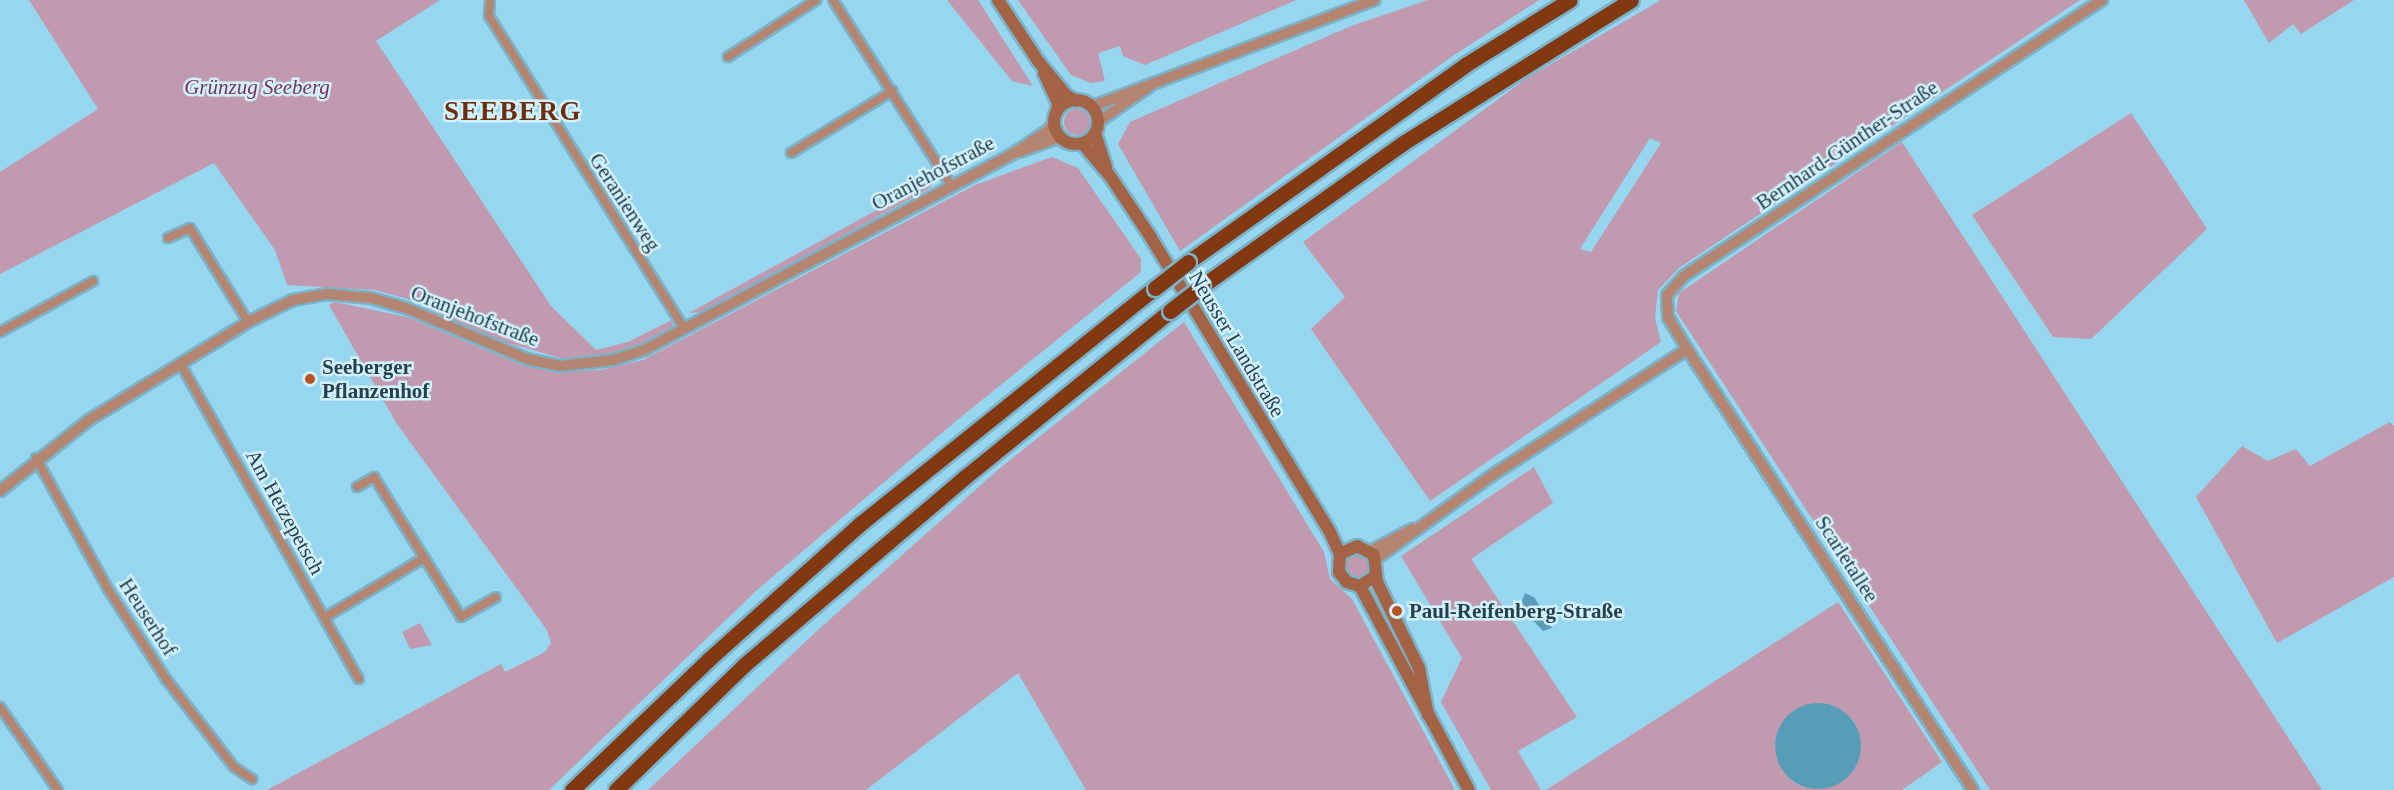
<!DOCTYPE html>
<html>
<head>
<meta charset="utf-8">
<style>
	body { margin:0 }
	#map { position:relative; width:2394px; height:790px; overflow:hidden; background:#96d6ef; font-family:"Times New Roman",serif }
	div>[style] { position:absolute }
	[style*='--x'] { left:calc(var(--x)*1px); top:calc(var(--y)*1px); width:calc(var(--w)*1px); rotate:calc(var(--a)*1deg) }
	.green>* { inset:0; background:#c19aaf }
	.round { border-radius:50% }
	.water>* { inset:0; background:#589db8 }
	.roads { filter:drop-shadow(2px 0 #7bb2c8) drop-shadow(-2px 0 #7bb2c8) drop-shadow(0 2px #7bb2c8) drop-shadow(0 -2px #7bb2c8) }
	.minor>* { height:8px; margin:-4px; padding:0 4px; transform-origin:4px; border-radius:4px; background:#b48672 }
	.tertiary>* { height:10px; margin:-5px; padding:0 5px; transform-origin:5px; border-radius:5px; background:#b48672 }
	.secondary>* { height:12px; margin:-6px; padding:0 6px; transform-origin:6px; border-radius:6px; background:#a56345 }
	.secondary>.ring { margin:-6px; padding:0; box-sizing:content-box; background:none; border:12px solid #a56345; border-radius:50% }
	.motorway>* { height:15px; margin:-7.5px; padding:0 7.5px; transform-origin:7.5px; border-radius:7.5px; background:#823912 }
	.bridges { filter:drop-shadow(2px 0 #7bb2c8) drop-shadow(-2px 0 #7bb2c8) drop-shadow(0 2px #7bb2c8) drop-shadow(0 -2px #7bb2c8) }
	.motorway-bridge>* { height:15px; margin:-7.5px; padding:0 7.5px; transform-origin:7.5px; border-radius:7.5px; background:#823912 }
	.dots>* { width:16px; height:16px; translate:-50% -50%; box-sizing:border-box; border:3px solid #d2f1fe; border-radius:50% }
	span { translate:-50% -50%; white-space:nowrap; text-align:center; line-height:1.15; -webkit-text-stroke:5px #d2f1fe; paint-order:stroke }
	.park-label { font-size:21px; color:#78325d; font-style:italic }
	.street-label { font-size:21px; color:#26414b }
	.poi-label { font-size:21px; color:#26414b; font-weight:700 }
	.left { translate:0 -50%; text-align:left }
	.district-label { font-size:27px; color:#6c2d0a; font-weight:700; letter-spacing:1.5px }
</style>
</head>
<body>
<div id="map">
	<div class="green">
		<i style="clip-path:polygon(29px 0,440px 0,376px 41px,551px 306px,596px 350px,628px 342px,674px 319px,672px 327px,645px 342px,611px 355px,564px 359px,494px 339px,408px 299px,375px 290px,287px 285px,275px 250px,214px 163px,0 274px,0 172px,98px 109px)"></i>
		<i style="clip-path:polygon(947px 0,978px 0,1033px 86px,1012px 81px)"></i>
		<i style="clip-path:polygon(1018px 0,1296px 0,1145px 65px,1123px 56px,1120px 46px,1098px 53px,1105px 81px,1091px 83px,1071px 75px)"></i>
		<i style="clip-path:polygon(1428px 0,1539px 0,1454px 55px,1180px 251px,1118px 144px,1130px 122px,1351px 26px)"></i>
		<i style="clip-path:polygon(evenodd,1661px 0,2080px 0,1679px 268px,1658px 290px,1655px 318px,1661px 342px,1430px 501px,1311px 329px,1345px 297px,1303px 242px,1527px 78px,1661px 0,1650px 138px,1661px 143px,1591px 252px,1580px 249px,1650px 138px)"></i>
		<i style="clip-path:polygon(2244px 0,2354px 0,2301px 34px,2293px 24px,2269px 43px)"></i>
		<i class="round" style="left:1064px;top:109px;width:26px;height:26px"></i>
		<i style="clip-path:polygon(2131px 113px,2207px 229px,2091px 339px,2053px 337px,1972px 215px)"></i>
		<i style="clip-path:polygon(1902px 142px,2322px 790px,1990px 790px,1676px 311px,1679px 293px)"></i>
		<i style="clip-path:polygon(1052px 157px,1078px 168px,1141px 259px,1141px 272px,956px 421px,757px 590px,549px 790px,267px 790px,501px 664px,505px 672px,545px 652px,551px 643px,547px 630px,397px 424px,329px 305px,335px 302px,407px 317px,524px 366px,559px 372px,600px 370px,643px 360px,975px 185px)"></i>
		<i style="clip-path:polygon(937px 177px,930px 188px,703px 312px,689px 313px)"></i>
		<i style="clip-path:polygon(1184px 322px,1324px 552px,1330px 579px,1352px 599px,1455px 790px,1086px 790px,1018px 673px,866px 790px,648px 790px,819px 629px,1000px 468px)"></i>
		<i style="clip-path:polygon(2390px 422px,2394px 426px,2394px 577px,2277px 643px,2196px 497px,2242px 446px,2268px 461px,2296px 449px,2310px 466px)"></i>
		<i style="clip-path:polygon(1534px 467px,1553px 503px,1471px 559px,1577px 717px,1518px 751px,1541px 790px,1491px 790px,1441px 702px,1462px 658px,1401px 556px)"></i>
		<i class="round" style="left:1345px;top:554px;width:24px;height:24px"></i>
		<i style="clip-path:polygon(evenodd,1838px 602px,1942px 762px,1902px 790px,1546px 790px,1838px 602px,1832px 705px,1854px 721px,1859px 760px,1843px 782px,1804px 787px,1792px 781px,1777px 759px,1777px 732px,1793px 711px,1832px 705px)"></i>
		<i style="clip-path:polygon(420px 623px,432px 645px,410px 649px,402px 632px)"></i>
	</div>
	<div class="water">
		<i style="clip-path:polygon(1525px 593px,1535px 598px,1552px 628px,1543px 631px,1527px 614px,1522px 601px)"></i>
		<i class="round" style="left:1775px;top:703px;width:86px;height:86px"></i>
	</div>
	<div class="roads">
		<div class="minor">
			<i style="--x:490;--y:0;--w:16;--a:94"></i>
			<i style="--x:489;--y:16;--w:368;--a:58"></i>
			<i style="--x:833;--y:0;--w:219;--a:57.5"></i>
			<i style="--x:728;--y:57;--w:105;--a:-32.9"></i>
			<i style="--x:791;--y:153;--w:119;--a:-31.5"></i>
			<i style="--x:168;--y:238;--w:24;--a:-24"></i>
			<i style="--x:190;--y:228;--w:110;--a:58.3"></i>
			<i style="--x:0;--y:332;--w:106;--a:-28.7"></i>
			<i style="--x:180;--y:363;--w:363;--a:60.5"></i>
			<i style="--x:36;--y:458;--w:149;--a:61.2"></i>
			<i style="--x:108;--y:589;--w:107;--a:57.2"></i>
			<i style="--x:166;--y:679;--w:111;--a:52.3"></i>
			<i style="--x:234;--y:767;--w:22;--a:34"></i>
			<i style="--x:357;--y:487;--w:20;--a:-30"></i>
			<i style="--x:374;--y:477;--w:165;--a:58.1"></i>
			<i style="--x:461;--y:617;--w:40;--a:-29.7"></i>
			<i style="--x:324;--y:618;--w:117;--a:-31"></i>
			<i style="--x:0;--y:707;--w:101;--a:55.1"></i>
		</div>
		<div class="tertiary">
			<i style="--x:1091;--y:107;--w:303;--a:-20.7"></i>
			<i style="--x:1098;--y:122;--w:63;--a:-34.7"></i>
			<i style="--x:1019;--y:152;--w:45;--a:-19.7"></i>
			<i style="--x:0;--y:491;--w:114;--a:-38.6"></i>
			<i style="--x:89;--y:420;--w:187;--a:-31.6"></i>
			<i style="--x:248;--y:322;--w:50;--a:-26.1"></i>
			<i style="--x:293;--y:300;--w:35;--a:-10"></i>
			<i style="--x:327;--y:294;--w:44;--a:5.2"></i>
			<i style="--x:371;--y:298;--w:36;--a:16"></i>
			<i style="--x:406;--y:308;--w:131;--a:22.9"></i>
			<i style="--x:527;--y:359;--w:33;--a:12"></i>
			<i style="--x:559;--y:366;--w:54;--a:-6.3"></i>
			<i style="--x:613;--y:360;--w:33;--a:-18"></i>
			<i style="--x:644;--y:350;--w:421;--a:-28"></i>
			<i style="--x:1016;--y:152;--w:40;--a:-34"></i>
			<i style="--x:1049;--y:130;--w:9;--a:-58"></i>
			<i style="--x:1371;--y:551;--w:47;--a:-28.2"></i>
			<i style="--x:1376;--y:559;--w:142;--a:-35.8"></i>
			<i style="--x:1491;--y:476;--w:234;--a:-32.9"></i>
			<i style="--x:1973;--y:790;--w:526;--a:-122.96"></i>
			<i style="--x:1687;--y:349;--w:37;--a:-121"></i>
			<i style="--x:1668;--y:317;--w:22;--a:-93"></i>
			<i style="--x:1667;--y:295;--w:25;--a:-48"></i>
			<i style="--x:1684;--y:276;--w:501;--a:-33.44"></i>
		</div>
		<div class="secondary">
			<i style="--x:998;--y:0;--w:73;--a:56.7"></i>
			<i style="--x:1038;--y:61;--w:45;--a:50.4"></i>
			<i style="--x:1067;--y:96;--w:10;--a:29"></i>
			<i style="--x:1044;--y:73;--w:33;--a:65"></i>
			<i style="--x:1058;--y:103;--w:8;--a:97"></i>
			<i class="ring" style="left:1054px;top:100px;width:32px;height:32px"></i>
			<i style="--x:1095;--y:133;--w:36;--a:72"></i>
			<i style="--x:1082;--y:143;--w:43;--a:49.7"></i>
			<i style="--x:1110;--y:176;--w:72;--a:56.3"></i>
			<i style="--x:1150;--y:236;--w:346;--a:58.7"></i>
			<i style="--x:1330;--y:532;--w:24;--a:66"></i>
			<i style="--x:1375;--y:576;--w:18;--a:146"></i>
			<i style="--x:1360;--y:586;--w:14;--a:-163"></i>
			<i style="--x:1347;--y:582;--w:13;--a:-129"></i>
			<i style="--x:1339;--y:572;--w:18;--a:-87"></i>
			<i style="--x:1340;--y:554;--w:19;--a:-25"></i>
			<i style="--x:1357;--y:546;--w:19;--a:28"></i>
			<i style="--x:1374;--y:555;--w:27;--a:84"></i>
			<i style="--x:1377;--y:582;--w:96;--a:64"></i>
			<i style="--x:1419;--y:668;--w:48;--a:79.2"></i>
			<i style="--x:1360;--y:586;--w:231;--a:61.9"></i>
		</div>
		<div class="motorway">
			<i style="--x:1188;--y:262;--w:340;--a:-35.4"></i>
			<i style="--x:1465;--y:65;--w:123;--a:-31.8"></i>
			<i style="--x:1202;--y:286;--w:247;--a:-35.4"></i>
			<i style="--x:1403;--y:143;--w:269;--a:-32.1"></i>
			<i style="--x:572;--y:790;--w:190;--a:-43.7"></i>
			<i style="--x:709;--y:659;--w:203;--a:-41.8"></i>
			<i style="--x:860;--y:524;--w:378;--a:-38.7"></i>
			<i style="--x:616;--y:790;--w:179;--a:-44.3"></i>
			<i style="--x:744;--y:665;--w:290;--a:-40.4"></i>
			<i style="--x:965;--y:477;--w:264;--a:-39"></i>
		</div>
	</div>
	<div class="bridges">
		<div class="motorway-bridge">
			<i style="--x:1155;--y:288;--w:42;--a:-38.2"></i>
			<i style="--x:1170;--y:311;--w:41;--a:-38"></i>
		</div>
	</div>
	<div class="dots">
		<i style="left:310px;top:379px;background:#b6521d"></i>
		<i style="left:1397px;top:611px;background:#b6521d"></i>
	</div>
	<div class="park-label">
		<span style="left:257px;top:87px">Grünzug Seeberg</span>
	</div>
	<div class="street-label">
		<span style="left:1847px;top:145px;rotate:-34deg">Bernhard-Günther-Straße</span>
		<span style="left:933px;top:173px;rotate:-28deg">Oranjehofstraße</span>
		<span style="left:625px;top:202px;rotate:57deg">Geranienweg</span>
		<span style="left:475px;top:316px;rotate:21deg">Oranjehofstraße</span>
		<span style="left:1237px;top:344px;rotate:59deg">Neusser Landstraße</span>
		<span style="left:285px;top:512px;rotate:61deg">Am Hetzepetsch</span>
		<span style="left:1847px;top:559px;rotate:57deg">Scarletallee</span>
		<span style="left:148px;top:617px;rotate:57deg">Heuserhof</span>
	</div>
	<div class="poi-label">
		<span class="left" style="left:322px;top:379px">Seeberger<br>Pflanzenhof</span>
		<span class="left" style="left:1409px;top:611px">Paul-Reifenberg-Straße</span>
	</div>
	<div class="district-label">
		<span style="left:513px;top:112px">SEEBERG</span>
	</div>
</div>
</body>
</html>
